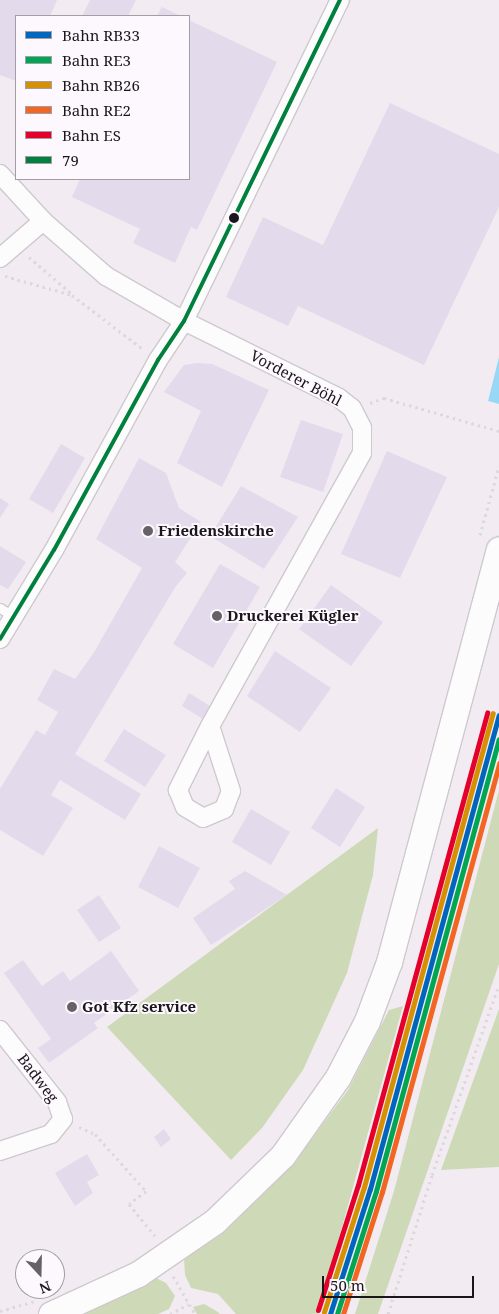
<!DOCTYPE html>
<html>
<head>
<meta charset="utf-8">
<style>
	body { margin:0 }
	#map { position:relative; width:499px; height:1314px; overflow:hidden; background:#f2ecf2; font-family:"Noto Serif",serif }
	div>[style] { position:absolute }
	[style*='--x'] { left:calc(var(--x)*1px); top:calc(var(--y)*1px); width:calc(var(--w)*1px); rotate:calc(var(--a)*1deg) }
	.green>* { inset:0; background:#ced9b8 }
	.water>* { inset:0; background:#98d8f6 }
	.building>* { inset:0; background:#e3daeb }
	.path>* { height:3px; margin-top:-1.5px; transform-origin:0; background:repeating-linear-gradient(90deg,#dbd9dc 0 2.5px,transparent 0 6.5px) }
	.roads { filter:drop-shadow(1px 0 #cec9cf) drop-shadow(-1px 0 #cec9cf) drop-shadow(0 1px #cec9cf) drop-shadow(0 -1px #cec9cf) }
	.lane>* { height:9px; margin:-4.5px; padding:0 4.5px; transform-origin:4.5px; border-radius:4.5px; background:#fdfcfd }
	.street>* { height:18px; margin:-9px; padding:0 9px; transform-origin:9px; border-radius:9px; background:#fdfcfd }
	.secondary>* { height:25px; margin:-12.5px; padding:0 12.5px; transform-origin:12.5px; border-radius:12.5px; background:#fdfcfd }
	.bus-1>* { height:4px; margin:-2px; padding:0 2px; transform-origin:2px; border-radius:2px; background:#00803d }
	.rail-1>* { height:5px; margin:-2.5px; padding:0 2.5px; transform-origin:2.5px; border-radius:2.5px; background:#0065bd }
	.rail-2>* { height:5px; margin:-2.5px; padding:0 2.5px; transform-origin:2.5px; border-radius:2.5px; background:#00a651 }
	.rail-3>* { height:5px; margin:-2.5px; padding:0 2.5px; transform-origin:2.5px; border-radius:2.5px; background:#d69004 }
	.rail-4>* { height:5px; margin:-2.5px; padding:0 2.5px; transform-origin:2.5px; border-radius:2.5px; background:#f26522 }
	.rail-5>* { height:5px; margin:-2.5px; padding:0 2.5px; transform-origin:2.5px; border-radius:2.5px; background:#e4002b }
	.dots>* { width:14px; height:14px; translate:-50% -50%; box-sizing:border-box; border:2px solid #fdf8fe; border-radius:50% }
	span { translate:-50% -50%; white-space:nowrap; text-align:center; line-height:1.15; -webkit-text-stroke:4px #fdf8fe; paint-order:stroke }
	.street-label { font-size:15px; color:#1a161b }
	.poi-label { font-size:15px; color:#1a161b; font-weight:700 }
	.left { translate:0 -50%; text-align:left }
	.legend { position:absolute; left:15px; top:15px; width:175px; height:165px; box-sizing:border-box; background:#fdf8fe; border:1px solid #a29ea3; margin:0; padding:6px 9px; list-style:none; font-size:15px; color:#1a161b }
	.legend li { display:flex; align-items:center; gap:10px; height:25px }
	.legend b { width:25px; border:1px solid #a29ea3 }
	.north { position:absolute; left:15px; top:1249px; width:50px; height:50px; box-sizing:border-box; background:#fdf8fe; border:1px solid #a29ea3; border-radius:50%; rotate:159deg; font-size:14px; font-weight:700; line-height:20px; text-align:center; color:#1a161b }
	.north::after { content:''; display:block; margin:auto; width:18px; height:22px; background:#666166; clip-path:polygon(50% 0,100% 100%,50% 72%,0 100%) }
	.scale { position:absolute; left:322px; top:1276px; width:152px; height:22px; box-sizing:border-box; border:2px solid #1a161b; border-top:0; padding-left:6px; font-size:15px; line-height:18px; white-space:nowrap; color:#1a161b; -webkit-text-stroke:4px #fdf8fe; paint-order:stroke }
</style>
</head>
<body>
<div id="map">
	<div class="green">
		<i style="clip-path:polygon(499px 790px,499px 964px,378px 1314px,355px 1314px,394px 1191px)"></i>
		<i style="clip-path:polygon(378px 828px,373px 875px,347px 973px,303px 1070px,262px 1128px,231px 1160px,107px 1027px)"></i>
		<i style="clip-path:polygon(403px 1006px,318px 1314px,236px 1314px,218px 1294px,191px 1288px,185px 1275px,184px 1258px,236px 1218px,302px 1152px,348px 1090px,389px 1010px)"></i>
		<i style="clip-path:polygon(499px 1009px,499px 1167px,441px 1170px)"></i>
		<i style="clip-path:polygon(156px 1278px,166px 1283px,175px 1296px,169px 1309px,158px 1314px,85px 1314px)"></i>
		<i style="clip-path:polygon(204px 1304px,218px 1312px,220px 1314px,197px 1314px,193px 1307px)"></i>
	</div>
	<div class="water">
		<i style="clip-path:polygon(499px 357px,499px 404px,488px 401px)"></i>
	</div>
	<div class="building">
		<i style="clip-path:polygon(0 0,57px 0,50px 16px,16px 16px,16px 81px,0 75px)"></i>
		<i style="clip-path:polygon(90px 0,136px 0,128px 16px,82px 16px)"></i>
		<i style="clip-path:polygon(162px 7px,181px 16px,157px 16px)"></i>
		<i style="clip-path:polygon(189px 20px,277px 62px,197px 230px,191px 227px,175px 263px,133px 243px,140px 229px,72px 197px,80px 179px,189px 179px)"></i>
		<i style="clip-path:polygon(390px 103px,499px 154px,499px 207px,424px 365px,298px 306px,288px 326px,226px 297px,263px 217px,323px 245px)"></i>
		<i style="clip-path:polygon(197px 363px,212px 364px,269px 390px,222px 487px,177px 463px,201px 411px,164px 392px,184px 365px)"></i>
		<i style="clip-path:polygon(301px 420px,343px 434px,323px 492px,280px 477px)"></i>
		<i style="clip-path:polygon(61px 444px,85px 458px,53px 513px,29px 499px)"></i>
		<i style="clip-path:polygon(387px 451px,447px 477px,400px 578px,341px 554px)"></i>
		<i style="clip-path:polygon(139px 458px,166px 473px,179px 508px,201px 522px,175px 562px,187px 573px,176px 586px,75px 754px,141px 794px,125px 820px,60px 780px,51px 795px,73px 808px,43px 856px,0 830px,0 789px,36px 730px,45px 735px,58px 712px,37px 700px,54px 669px,75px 679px,93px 654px,142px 568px,96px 539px)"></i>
		<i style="clip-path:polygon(241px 486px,298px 517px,264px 569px,210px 536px)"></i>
		<i style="clip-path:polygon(0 498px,9px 504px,0 518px)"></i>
		<i style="clip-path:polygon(0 546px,26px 562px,8px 589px,0 585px)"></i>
		<i style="clip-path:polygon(220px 564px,260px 587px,213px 668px,173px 644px)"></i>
		<i style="clip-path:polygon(331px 585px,383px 622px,351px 666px,299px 629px)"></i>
		<i style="clip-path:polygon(275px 651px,331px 688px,300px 732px,247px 696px)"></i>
		<i style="clip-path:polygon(189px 693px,210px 706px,203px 719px,182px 706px)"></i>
		<i style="clip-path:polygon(124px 729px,166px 755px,145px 787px,104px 761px)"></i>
		<i style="clip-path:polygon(336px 788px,365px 807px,340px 847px,311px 828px)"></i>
		<i style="clip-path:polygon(251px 809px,290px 832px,271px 865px,232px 842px)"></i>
		<i style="clip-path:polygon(159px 846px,200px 868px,178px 908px,138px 887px)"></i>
		<i style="clip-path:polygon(245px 871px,287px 895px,211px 945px,193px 918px,235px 889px,229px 881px)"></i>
		<i style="clip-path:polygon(99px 895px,121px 928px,99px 942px,77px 910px)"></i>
		<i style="clip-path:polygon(111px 951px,139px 991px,94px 1023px,98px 1028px,49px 1063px,38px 1048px,51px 1039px,4px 973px,23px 960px,42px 986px,63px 971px,70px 981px)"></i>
		<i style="clip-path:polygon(164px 1129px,171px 1139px,161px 1147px,154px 1137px)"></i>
		<i style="clip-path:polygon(87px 1154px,99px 1175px,87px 1182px,93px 1193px,75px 1206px,55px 1173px)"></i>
	</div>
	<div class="path">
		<i style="--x:29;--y:257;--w:57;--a:40.7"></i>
		<i style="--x:5;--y:276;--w:70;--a:15.8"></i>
		<i style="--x:72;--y:295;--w:89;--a:37.3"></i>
		<i style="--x:370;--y:403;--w:15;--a:-20"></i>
		<i style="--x:384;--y:398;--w:120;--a:16"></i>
		<i style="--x:480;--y:535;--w:72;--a:-74.6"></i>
		<i style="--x:79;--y:1127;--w:17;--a:24"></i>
		<i style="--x:95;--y:1134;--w:76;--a:48.2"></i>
		<i style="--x:146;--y:1191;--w:21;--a:143"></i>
		<i style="--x:129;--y:1204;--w:41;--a:50.9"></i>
		<i style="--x:173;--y:1276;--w:44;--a:59.9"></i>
		<i style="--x:0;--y:1311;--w:35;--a:-16"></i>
		<i style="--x:170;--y:1314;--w:21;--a:-28"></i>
		<i style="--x:388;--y:1314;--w:146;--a:-72.4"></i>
		<i style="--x:432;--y:1175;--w:201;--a:-70.6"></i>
	</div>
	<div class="roads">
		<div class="lane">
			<i style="--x:0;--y:608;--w:15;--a:32"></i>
		</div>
		<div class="street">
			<i style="--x:0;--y:174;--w:64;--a:47.5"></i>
			<i style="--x:43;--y:221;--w:84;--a:41.1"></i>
			<i style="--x:106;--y:276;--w:90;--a:30"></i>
			<i style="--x:184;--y:321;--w:173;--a:26.4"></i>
			<i style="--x:339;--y:398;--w:16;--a:38"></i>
			<i style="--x:352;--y:408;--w:22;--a:63"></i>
			<i style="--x:362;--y:428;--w:25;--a:90"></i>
			<i style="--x:362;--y:453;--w:312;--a:119.1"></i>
			<i style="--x:210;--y:726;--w:72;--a:116.6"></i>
			<i style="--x:178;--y:790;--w:18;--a:68"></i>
			<i style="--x:185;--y:807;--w:21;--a:31"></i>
			<i style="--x:203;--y:818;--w:23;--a:-23"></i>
			<i style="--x:224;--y:809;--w:19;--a:-69"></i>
			<i style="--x:231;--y:791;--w:68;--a:-107.9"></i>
			<i style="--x:0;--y:258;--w:57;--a:-40.7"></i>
			<i style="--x:0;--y:639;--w:104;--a:-58.8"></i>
			<i style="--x:54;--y:550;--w:217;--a:-61.3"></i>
			<i style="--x:158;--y:360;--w:47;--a:-56.3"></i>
			<i style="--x:184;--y:321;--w:357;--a:-64.1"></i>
			<i style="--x:0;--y:1030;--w:92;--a:51.6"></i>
			<i style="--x:57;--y:1102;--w:18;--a:71"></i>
			<i style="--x:63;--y:1119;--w:19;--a:129"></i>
			<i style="--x:51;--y:1134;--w:54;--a:161.6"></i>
		</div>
		<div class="secondary">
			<i style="--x:51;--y:1314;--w:96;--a:-24.7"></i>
			<i style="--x:138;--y:1274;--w:93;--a:-34.5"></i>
			<i style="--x:215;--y:1221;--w:95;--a:-44.1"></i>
			<i style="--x:283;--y:1155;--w:95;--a:-54.8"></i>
			<i style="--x:338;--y:1077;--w:63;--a:-62.6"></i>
			<i style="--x:367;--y:1021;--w:63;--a:-69.6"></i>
			<i style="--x:389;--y:962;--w:427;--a:-75.1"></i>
		</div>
	</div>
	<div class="bus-1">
		<i style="--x:0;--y:639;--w:104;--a:-58.8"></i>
		<i style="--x:54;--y:550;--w:217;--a:-61.3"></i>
		<i style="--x:158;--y:360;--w:47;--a:-56.3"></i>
		<i style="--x:184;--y:321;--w:357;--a:-64.1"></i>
	</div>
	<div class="rail-1">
		<i style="--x:330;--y:1314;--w:131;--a:-72.3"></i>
		<i style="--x:370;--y:1189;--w:491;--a:-74.8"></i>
	</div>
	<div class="rail-2">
		<i style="--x:337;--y:1314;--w:129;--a:-72.4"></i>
		<i style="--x:376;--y:1191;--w:468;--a:-74.8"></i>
	</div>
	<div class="rail-3">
		<i style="--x:324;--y:1312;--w:131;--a:-72.3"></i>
		<i style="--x:364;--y:1187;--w:491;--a:-74.8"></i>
	</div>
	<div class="rail-4">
		<i style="--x:343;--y:1314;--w:128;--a:-72.3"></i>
		<i style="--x:382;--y:1192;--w:445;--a:-74.7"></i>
	</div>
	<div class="rail-5">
		<i style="--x:318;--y:1310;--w:131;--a:-72.3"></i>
		<i style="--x:358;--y:1185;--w:490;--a:-74.7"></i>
	</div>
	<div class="dots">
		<i style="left:234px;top:218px;background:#1a161b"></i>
		<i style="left:148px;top:531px;background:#666166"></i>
		<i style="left:217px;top:616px;background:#666166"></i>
		<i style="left:72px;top:1007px;background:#666166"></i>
	</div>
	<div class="street-label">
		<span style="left:296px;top:378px;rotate:28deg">Vorderer Böhl</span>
		<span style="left:38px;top:1078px;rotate:53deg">Badweg</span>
	</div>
	<div class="poi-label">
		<span class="left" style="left:158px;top:531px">Friedenskirche</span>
		<span class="left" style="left:227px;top:616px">Druckerei Kügler</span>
		<span class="left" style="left:82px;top:1007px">Got Kfz service</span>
	</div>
	<ul class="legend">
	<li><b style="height:6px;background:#0065bd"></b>Bahn RB33</li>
	<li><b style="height:6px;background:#00a651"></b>Bahn RE3</li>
	<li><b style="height:6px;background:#d69004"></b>Bahn RB26</li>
	<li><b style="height:6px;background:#f26522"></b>Bahn RE2</li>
	<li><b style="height:6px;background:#e4002b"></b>Bahn ES</li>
	<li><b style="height:6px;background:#00803d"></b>79</li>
	</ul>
	<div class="north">N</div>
	<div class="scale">50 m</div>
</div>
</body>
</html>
